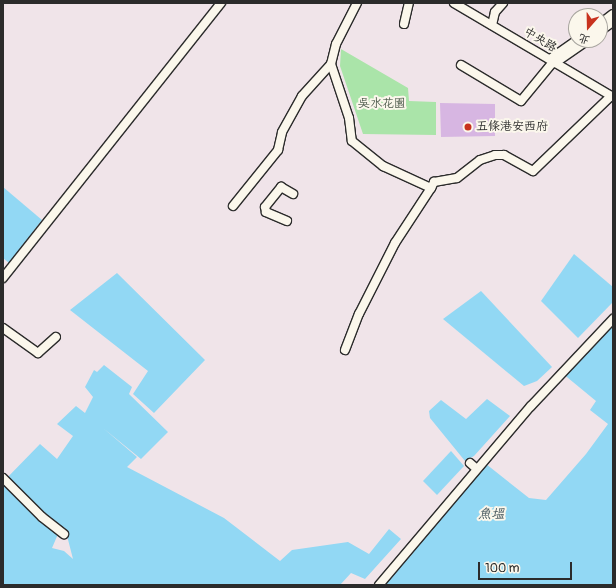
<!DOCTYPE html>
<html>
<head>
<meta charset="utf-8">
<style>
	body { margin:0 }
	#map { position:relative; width:616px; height:588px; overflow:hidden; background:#f0e4e9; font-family:Pangolin,"LXGW WenKai TC",sans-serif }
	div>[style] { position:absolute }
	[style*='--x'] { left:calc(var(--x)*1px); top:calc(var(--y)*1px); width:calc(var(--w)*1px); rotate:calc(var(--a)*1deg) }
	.green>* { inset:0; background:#aae4a9 }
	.water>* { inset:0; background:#92d8f4 }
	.building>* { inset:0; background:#d7b6e2 }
	.roads { filter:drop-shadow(1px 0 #2b2b2b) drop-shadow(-1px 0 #2b2b2b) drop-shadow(0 1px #2b2b2b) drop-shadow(0 -1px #2b2b2b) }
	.minor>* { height:8px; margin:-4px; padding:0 4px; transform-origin:4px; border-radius:4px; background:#fbf7ec }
	.dots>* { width:11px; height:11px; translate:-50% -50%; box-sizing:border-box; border:2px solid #fbf7ec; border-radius:50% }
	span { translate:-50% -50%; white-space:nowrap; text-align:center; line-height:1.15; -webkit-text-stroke:4px #fbf7ec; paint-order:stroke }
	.street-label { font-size:12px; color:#2b2b2b }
	.park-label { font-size:12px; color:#4b594a }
	.poi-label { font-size:12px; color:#2b2b2b }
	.left { translate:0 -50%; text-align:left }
	.water-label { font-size:13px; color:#45565d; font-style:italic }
	.frame { position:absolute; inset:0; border:4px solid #2b2b2b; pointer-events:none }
	.north { position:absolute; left:568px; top:8px; width:40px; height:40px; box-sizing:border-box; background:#fbf7ec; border:1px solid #a8a59f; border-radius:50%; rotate:200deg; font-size:11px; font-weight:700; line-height:16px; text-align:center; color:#2b2b2b }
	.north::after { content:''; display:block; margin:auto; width:14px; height:18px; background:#c8321e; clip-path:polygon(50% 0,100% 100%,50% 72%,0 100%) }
	.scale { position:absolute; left:478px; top:562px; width:94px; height:18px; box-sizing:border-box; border:2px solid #2b2b2b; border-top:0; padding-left:5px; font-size:12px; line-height:14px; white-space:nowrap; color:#2b2b2b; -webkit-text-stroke:3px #fbf7ec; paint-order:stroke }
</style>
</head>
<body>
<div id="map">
	<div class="green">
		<i style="clip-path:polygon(341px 49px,408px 88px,409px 101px,436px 102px,436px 135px,363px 134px,340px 66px)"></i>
	</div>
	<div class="water">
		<i style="clip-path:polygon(3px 187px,42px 220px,9px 263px,3px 258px)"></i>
		<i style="clip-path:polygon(574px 254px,613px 287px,613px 302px,578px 338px,541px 301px)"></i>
		<i style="clip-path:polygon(117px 273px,205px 360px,154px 413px,133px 394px,148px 371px,70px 310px)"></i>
		<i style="clip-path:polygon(481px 291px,552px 367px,537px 381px,524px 386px,443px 319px)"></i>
		<i style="clip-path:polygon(613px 317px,613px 585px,375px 585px,401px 553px,410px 557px,481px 460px,529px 498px,546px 500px,586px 454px,608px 424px,590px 410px,596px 401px,562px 373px)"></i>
		<i style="clip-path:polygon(evenodd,104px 365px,132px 387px,129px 394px,168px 432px,141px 459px,103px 428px,137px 457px,127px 467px,224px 518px,280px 561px,292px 550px,348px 542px,369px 554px,389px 529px,401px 539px,365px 579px,351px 573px,340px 585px,3px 585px,3px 482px,40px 444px,57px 459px,73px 436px,57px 424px,76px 406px,85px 413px,93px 397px,85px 387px,94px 370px,97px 372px,104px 365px,61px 527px,65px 528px,73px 559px,64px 551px,52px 548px,61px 527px)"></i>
		<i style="clip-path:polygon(487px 399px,510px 416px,474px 456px,465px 461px,430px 418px,429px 411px,441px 400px,466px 419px)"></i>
		<i style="clip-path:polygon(451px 451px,464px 466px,437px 495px,423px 481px)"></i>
	</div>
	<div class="building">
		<i style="clip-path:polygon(440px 103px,495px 104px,495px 136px,441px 137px)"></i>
	</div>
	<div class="roads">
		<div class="minor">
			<i style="--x:357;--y:3;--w:46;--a:117.1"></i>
			<i style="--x:336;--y:44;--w:21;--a:104"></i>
			<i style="--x:331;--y:64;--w:57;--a:71.6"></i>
			<i style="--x:349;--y:118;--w:23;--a:83"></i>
			<i style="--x:352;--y:141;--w:40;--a:39"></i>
			<i style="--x:383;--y:166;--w:53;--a:24.6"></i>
			<i style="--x:431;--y:188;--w:7;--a:-63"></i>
			<i style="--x:434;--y:182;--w:23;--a:-10"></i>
			<i style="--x:457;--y:178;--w:29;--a:-38"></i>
			<i style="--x:480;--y:160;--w:16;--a:-18"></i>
			<i style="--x:495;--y:155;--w:9;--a:0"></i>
			<i style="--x:504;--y:155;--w:33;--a:29"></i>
			<i style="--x:533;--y:171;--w:108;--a:-43.9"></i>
			<i style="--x:454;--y:3;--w:185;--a:30.6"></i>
			<i style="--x:404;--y:24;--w:22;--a:-77"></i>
			<i style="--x:600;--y:24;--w:16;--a:-38"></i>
			<i style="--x:492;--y:25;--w:13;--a:-77"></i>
			<i style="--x:495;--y:12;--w:12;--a:-48"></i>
			<i style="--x:600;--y:31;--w:16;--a:-35"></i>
			<i style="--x:550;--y:59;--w:33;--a:-35"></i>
			<i style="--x:555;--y:63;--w:40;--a:-34.9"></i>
			<i style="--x:461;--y:65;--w:70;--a:31"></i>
			<i style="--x:521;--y:101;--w:50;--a:-50.6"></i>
			<i style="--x:233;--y:206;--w:72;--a:-51.2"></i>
			<i style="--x:278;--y:150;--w:18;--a:-77"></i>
			<i style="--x:282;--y:132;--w:41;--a:-60.9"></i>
			<i style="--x:302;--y:96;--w:43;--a:-47.8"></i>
			<i style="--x:287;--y:221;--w:23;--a:-157"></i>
			<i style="--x:266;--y:212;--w:5;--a:-101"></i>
			<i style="--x:265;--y:207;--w:26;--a:-51"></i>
			<i style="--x:281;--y:187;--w:14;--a:30"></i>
			<i style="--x:3;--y:278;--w:351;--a:-51.6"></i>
			<i style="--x:3;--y:328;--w:43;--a:35.5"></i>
			<i style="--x:38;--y:353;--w:24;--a:-42"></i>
			<i style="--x:345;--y:350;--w:39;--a:-69"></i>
			<i style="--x:359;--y:314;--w:80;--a:-63.1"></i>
			<i style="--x:395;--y:243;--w:66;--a:-56.8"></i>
			<i style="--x:470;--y:463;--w:9;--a:41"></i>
			<i style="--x:3;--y:478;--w:55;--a:45"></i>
			<i style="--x:42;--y:517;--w:28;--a:38"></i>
			<i style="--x:379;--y:585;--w:235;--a:-49.7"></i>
			<i style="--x:531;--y:406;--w:120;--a:-46.7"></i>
		</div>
	</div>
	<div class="dots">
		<i style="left:468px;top:127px;background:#c8321e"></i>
	</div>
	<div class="street-label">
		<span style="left:540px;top:40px;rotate:31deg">中央路</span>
	</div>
	<div class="park-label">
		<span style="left:382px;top:104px">吳水花園</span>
	</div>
	<div class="poi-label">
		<span class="left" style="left:476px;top:127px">五條港安西府</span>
	</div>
	<div class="water-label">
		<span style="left:491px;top:514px">魚塭</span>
	</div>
	<div class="frame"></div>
	<div class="north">北</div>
	<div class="scale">100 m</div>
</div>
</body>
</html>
